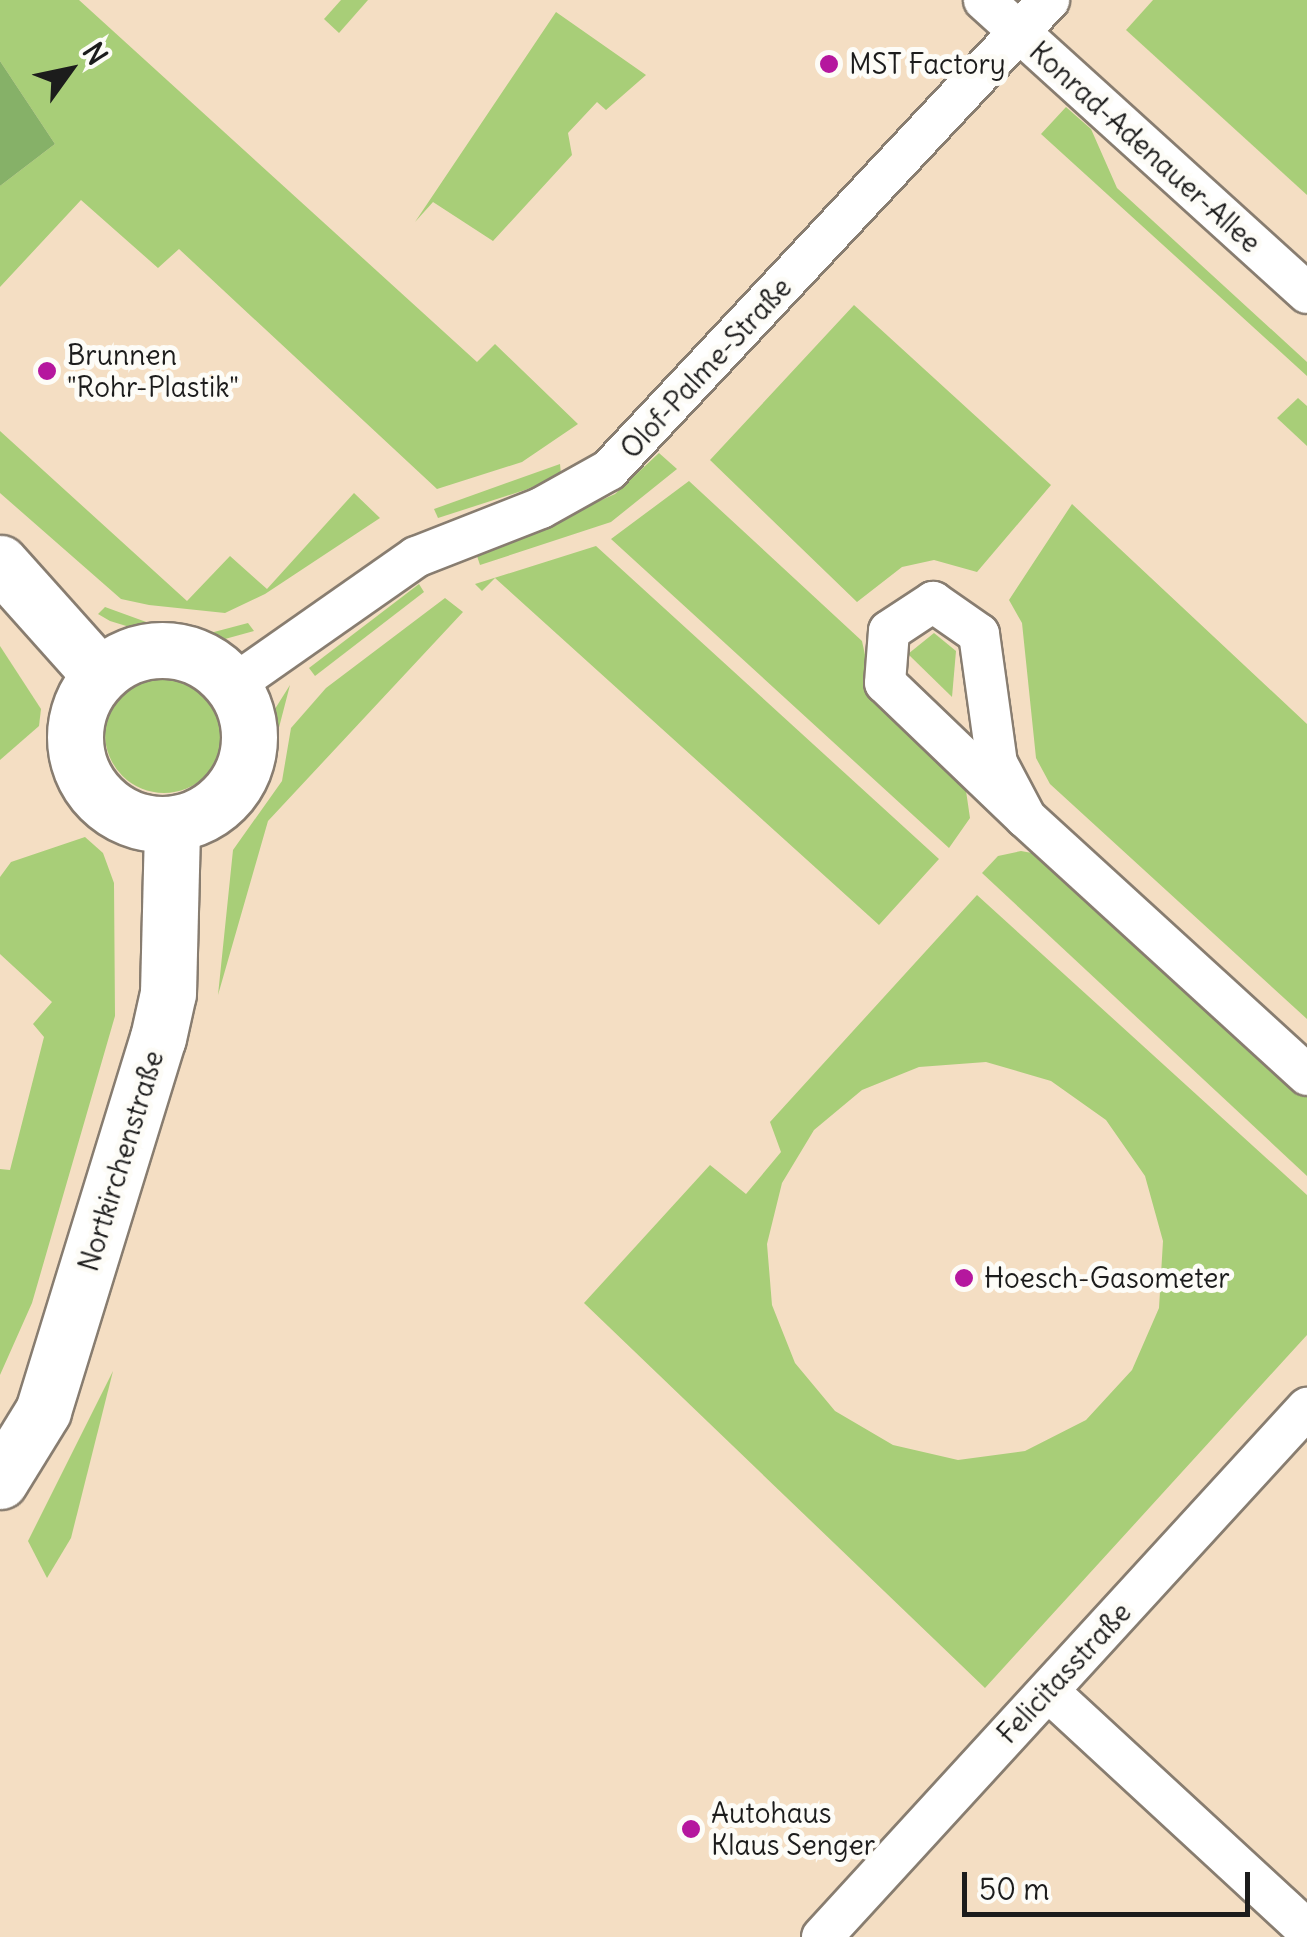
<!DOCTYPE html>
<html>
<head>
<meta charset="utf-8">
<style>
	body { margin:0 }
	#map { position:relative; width:1307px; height:1937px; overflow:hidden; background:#f4dec3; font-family:Delius,sans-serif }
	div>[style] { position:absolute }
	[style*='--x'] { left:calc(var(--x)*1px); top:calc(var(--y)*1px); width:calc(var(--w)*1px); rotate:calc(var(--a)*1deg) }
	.green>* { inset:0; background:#a8ce78 }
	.round { border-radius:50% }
	.forest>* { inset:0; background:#86b168 }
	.roads { filter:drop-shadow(2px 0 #887d70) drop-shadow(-2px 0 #887d70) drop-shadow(0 2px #887d70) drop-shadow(0 -2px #887d70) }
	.street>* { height:40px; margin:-20px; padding:0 20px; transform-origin:20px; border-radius:20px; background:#fff }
	.secondary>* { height:55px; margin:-27.5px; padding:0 27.5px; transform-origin:27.5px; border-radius:27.5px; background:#fff }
	.secondary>.ring { margin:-27.5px; padding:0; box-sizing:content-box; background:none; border:55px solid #fff; border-radius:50% }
	.dots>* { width:28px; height:28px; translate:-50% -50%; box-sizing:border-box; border:5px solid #fdfcf7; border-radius:50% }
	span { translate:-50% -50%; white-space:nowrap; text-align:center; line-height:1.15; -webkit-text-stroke:10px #fdfcf7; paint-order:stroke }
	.poi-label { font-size:28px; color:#1c1c1c }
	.left { translate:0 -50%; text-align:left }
	.street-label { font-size:28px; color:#1c1c1c }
	.north { position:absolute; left:20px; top:20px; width:100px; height:100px; -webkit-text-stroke:8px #fdfcf7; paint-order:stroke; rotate:57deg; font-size:28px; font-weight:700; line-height:40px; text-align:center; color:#1c1c1c }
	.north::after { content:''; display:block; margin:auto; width:35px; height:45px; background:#1c1c1c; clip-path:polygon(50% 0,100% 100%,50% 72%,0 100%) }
	.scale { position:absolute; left:962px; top:1872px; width:288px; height:45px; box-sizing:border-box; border:5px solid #1c1c1c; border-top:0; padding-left:12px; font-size:30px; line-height:35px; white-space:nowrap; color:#1c1c1c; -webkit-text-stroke:8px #fdfcf7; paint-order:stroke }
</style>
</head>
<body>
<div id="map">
	<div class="green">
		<i style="clip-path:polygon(0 0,79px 0,477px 362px,495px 344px,578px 424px,522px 462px,437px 489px,179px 249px,158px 268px,81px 200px,0 287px,0 186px,55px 144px,0 61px)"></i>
		<i style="clip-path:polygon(341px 0,368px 0,339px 33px,324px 19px)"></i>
		<i style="clip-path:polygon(1153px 0,1307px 0,1307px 195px,1126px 30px)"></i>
		<i style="clip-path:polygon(556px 12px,646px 75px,606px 110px,597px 102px,568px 133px,572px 155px,493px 241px,433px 202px,415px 222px)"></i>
		<i style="clip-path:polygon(1066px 107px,1091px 129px,1117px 188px,1307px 362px,1307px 376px,1041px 134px)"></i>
		<i style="clip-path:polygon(854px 305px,1051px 485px,977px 572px,934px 560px,902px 567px,857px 602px,710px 460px)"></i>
		<i style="clip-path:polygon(1298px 398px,1307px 406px,1307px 446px,1277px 418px)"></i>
		<i style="clip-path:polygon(0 431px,187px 601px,230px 556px,267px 589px,354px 493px,380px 518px,265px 594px,225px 613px,149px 605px,121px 599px,0 493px)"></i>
		<i style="clip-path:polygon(659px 453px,677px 469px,611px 522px,480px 565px,477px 556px,615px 494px)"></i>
		<i style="clip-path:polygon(560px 464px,561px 474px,528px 489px,438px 518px,434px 509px)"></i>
		<i style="clip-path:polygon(689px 481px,862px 641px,875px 701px,965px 784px,970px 818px,949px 848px,611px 539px)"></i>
		<i style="clip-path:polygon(1072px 504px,1307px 724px,1307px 1019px,1050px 784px,1036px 758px,1022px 623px,1009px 600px)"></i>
		<i style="clip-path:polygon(596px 546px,939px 859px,879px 925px,495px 578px,482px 591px,475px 584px)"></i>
		<i style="clip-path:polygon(419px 584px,424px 592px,315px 676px,309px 668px)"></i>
		<i style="clip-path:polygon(445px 598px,463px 612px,268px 821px,218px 995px,233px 850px,282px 781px,291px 728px,326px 688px)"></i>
		<i style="clip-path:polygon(105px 607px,149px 623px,214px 632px,248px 623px,254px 631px,214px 642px,149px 633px,110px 621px,98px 614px)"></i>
		<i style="clip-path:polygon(934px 633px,956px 651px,952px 697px,908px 654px)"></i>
		<i style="clip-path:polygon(0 646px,41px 709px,39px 726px,0 760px)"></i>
		<i class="round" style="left:105px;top:675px;width:118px;height:118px"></i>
		<i style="clip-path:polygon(290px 685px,267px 774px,238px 817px,231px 810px,252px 785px,268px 720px)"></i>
		<i style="clip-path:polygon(85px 837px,103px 853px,114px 883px,115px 1016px,32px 1303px,0 1375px,0 1169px,10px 1170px,44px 1037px,33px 1024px,52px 1002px,0 954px,0 877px,11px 862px)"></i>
		<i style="clip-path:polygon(1021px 851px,1043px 855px,1307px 1097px,1307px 1176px,982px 873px,998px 856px)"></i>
		<i style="clip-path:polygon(evenodd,977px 895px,1307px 1195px,1307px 1335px,985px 1688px,584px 1303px,710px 1165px,746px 1194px,781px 1152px,770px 1122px,977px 895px,986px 1062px,1051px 1081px,1106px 1120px,1145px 1176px,1163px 1241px,1159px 1308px,1132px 1370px,1086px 1420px,1025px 1451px,958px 1460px,893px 1445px,835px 1411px,795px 1363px,772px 1305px,767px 1244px,782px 1183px,814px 1130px,862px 1090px,919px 1067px,986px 1062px)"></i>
		<i style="clip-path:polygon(113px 1371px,71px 1538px,47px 1578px,28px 1541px)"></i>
	</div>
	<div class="forest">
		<i style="clip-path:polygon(0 61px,55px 144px,0 186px)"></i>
	</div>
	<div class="roads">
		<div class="street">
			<i style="--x:984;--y:0;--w:436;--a:42.2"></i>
			<i style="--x:933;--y:602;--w:56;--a:34.8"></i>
			<i style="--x:979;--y:634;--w:130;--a:82.1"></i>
			<i style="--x:997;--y:763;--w:62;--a:62.2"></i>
			<i style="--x:1026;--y:818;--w:195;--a:-136.2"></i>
			<i style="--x:885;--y:683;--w:52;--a:-85.6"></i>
			<i style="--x:889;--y:631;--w:53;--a:-33.4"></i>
			<i style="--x:232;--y:686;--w:225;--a:-35"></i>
			<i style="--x:416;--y:557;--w:134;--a:-21.4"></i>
			<i style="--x:541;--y:508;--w:78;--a:-29.2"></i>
			<i style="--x:609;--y:470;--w:644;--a:-46.89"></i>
			<i style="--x:1026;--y:818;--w:381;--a:42.4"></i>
			<i style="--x:1048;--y:1691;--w:352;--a:42.7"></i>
			<i style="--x:822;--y:1937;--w:718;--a:-47.48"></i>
		</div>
		<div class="secondary">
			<i style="--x:0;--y:563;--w:150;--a:48.2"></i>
			<i class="ring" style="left:75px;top:650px;width:119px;height:119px"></i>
			<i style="--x:0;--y:1481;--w:82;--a:-58.4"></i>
			<i style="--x:43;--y:1411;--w:390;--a:-72.9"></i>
			<i style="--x:158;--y:1038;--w:46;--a:-77.5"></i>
			<i style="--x:168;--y:993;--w:169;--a:-88.6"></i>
		</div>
	</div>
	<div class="dots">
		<i style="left:829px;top:64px;background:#b5179e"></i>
		<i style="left:47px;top:371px;background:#b5179e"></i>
		<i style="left:964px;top:1278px;background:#b5179e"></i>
		<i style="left:691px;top:1829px;background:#b5179e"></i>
	</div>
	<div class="poi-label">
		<span class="left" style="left:849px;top:64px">MST Factory</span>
		<span class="left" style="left:67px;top:371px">Brunnen<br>"Rohr-Plastik"</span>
		<span class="left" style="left:984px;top:1278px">Hoesch-Gasometer</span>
		<span class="left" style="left:711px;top:1829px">Autohaus<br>Klaus Senger</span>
	</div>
	<div class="street-label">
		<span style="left:1145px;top:147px;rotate:42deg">Konrad-Adenauer-Allee</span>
		<span style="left:706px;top:368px;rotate:-47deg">Olof-Palme-Straße</span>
		<span style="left:121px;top:1161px;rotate:-73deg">Nortkirchenstraße</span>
		<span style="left:1064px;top:1673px;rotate:-47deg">Felicitasstraße</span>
	</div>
	<div class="north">N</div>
	<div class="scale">50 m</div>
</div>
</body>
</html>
